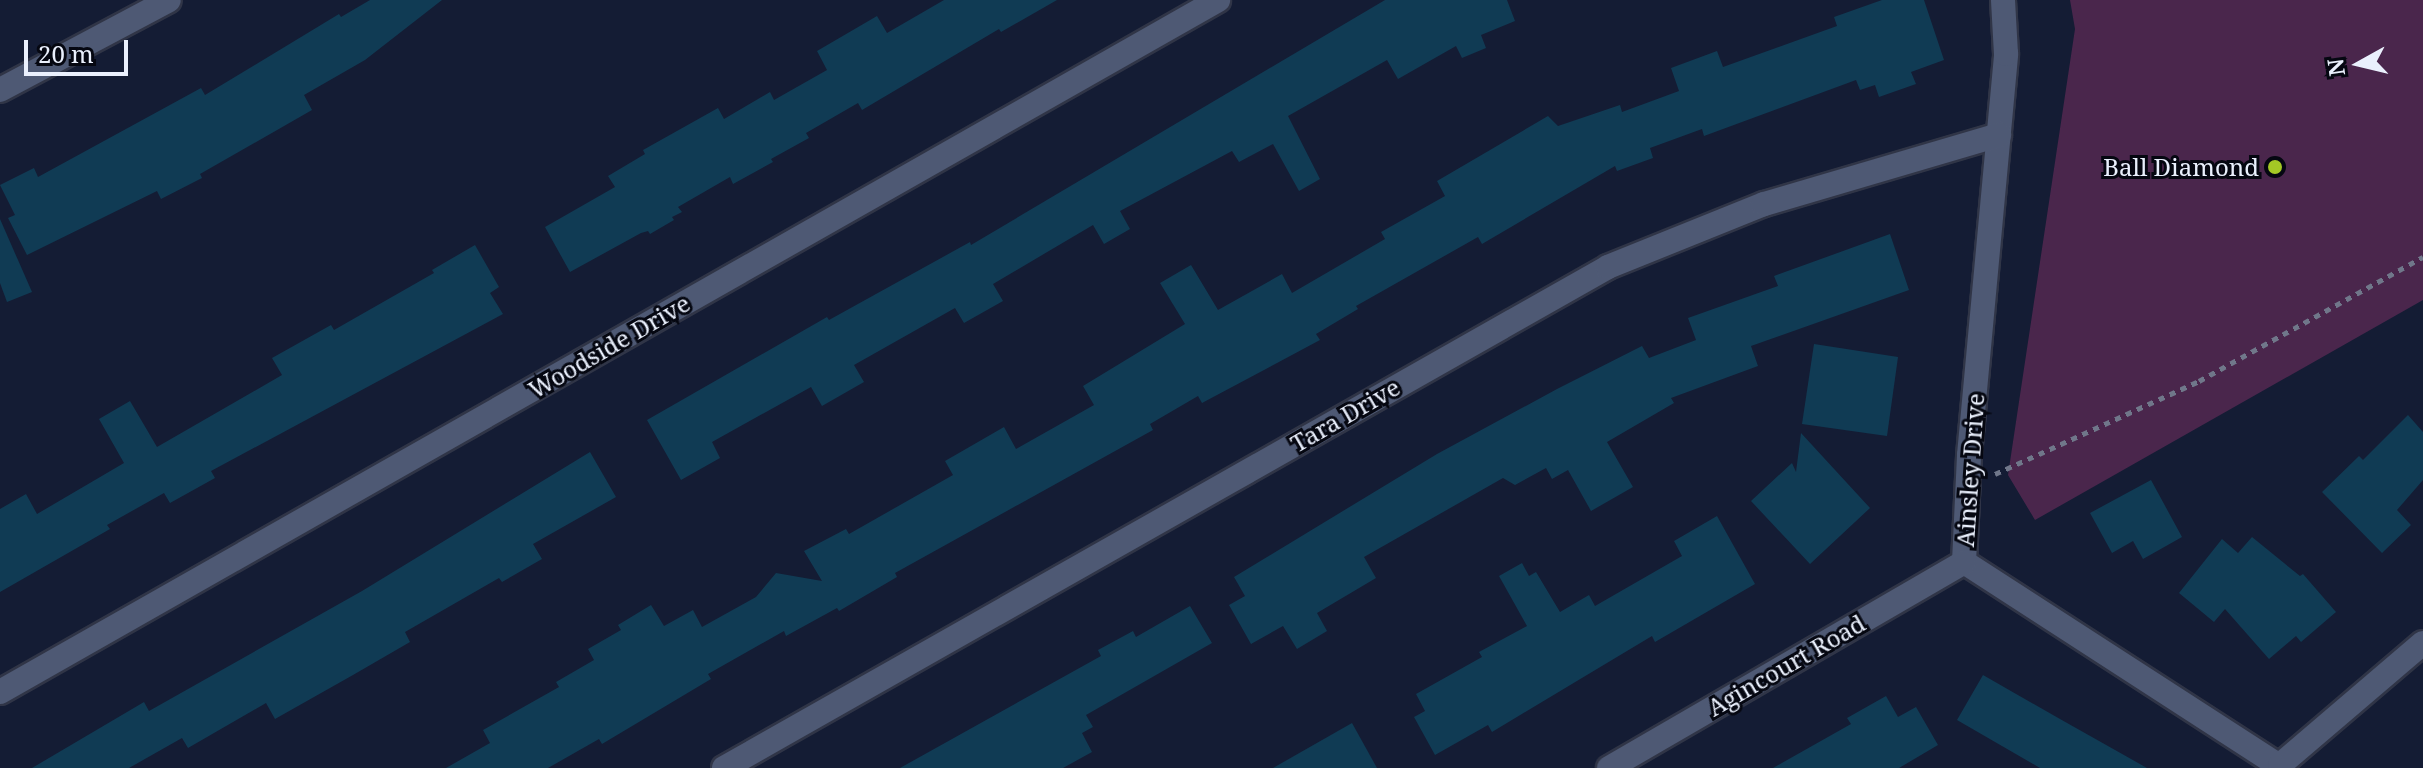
<!DOCTYPE html>
<html>
<head>
<meta charset="utf-8">
<style>
	body { margin:0 }
	#map { position:relative; width:2423px; height:768px; overflow:hidden; background:#141c34; font-family:"Noto Serif",serif }
	div>[style] { position:absolute }
	[style*='--x'] { left:calc(var(--x)*1px); top:calc(var(--y)*1px); width:calc(var(--w)*1px); rotate:calc(var(--a)*1deg) }
	.green>* { inset:0; background:#4a264c }
	.building>* { inset:0; background:#103b54 }
	.path>* { height:5px; margin-top:-2.5px; transform-origin:0; background:repeating-linear-gradient(90deg,#70778a 0 6px,transparent 0 12px) }
	.roads { filter:drop-shadow(2px 0 #303547) drop-shadow(-2px 0 #303547) drop-shadow(0 2px #303547) drop-shadow(0 -2px #303547) }
	.minor>* { height:24px; margin:-12px; padding:0 12px; transform-origin:12px; border-radius:12px; background:#4e5974 }
	.tertiary>* { height:24px; margin:-12px; padding:0 12px; transform-origin:12px; border-radius:12px; background:#4e5974 }
	.dots>* { width:22px; height:22px; translate:-50% -50%; box-sizing:border-box; border:4px solid #050711; border-radius:50% }
	span { translate:-50% -50%; white-space:nowrap; text-align:center; line-height:1.15; -webkit-text-stroke:6px #050711; paint-order:stroke }
	.poi-label { font-size:24px; color:#eaf0fd }
	.right { translate:-100% -50%; text-align:right }
	.street-label { font-size:24px; color:#eaf0fd }
	.north { position:absolute; left:2319px; top:24px; width:80px; height:80px; -webkit-text-stroke:6px #050711; paint-order:stroke; rotate:262deg; font-size:22px; font-weight:700; line-height:32px; text-align:center; color:#eaf0fd }
	.north::after { content:''; display:block; margin:auto; width:28px; height:36px; background:#eaf0fd; clip-path:polygon(50% 0,100% 100%,50% 72%,0 100%) }
	.scale { position:absolute; left:24px; top:40px; width:104px; height:36px; box-sizing:border-box; border:4px solid #eaf0fd; border-top:0; padding-left:10px; font-size:24px; line-height:28px; white-space:nowrap; color:#eaf0fd; -webkit-text-stroke:6px #050711; paint-order:stroke }
</style>
</head>
<body>
<div id="map">
	<div class="green">
		<i style="clip-path:polygon(2070px 0,2423px 0,2423px 300px,2035px 520px,2008px 475px,2075px 29px)"></i>
	</div>
	<div class="building">
		<i style="clip-path:polygon(370px 0,442px 0,365px 60px,304px 95px,312px 110px,200px 174px,202px 178px,161px 199px,157px 191px,27px 255px,8px 218px,15px 215px,0 185px,34px 168px,38px 177px,201px 88px,205px 95px,339px 14px,341px 17px)"></i>
		<i style="clip-path:polygon(944px 0,1057px 0,1001px 32px,999px 29px,862px 110px,858px 103px,806px 133px,809px 138px,771px 159px,773px 162px,733px 184px,730px 177px,678px 207px,682px 212px,672px 217px,674px 220px,650px 234px,648px 231px,641px 233px,570px 272px,545px 227px,615px 187px,608px 176px,645px 154px,643px 150px,718px 108px,724px 119px,770px 92px,774px 100px,827px 70px,817px 51px,877px 16px,887px 33px)"></i>
		<i style="clip-path:polygon(1385px 0,1507px 0,1515px 21px,1481px 35px,1486px 48px,1462px 58px,1456px 46px,1398px 79px,1387px 60px,1288px 116px,1320px 179px,1299px 191px,1273px 144px,1239px 162px,1232px 151px,1120px 211px,1130px 229px,1104px 244px,1093px 225px,993px 284px,1003px 301px,964px 323px,955px 308px,854px 365px,864px 382px,822px 406px,811px 387px,712px 442px,720px 458px,681px 480px,647px 420px,827px 317px,829px 320px,970px 242px,971px 245px)"></i>
		<i style="clip-path:polygon(1882px 0,1924px 0,1944px 60px,1911px 72px,1916px 84px,1879px 97px,1875px 85px,1860px 90px,1856px 80px,1704px 136px,1702px 129px,1650px 148px,1653px 158px,1617px 171px,1615px 166px,1482px 244px,1478px 237px,1356px 306px,1358px 309px,1316px 334px,1320px 340px,1202px 403px,1198px 396px,1150px 424px,1153px 430px,895px 573px,897px 577px,839px 611px,837px 608px,786px 636px,784px 631px,708px 674px,711px 679px,602px 744px,599px 739px,548px 768px,446px 768px,490px 743px,483px 730px,559px 687px,556px 682px,594px 660px,588px 649px,621px 630px,618px 625px,651px 605px,664px 626px,693px 610px,702px 627px,756px 597px,776px 573px,822px 581px,804px 551px,846px 529px,849px 534px,953px 475px,945px 461px,1004px 427px,1016px 449px,1094px 405px,1083px 386px,1185px 324px,1160px 283px,1191px 265px,1218px 310px,1282px 274px,1292px 293px,1385px 239px,1381px 232px,1445px 196px,1437px 181px,1548px 116px,1558px 126px,1620px 105px,1622px 112px,1679px 91px,1671px 68px,1717px 51px,1723px 67px,1837px 26px,1834px 17px)"></i>
		<i style="clip-path:polygon(0 219px,32px 292px,7px 302px,0 283px)"></i>
		<i style="clip-path:polygon(1890px 234px,1909px 290px,1751px 346px,1758px 366px,1671px 398px,1674px 403px,1607px 442px,1633px 487px,1591px 511px,1568px 470px,1552px 479px,1546px 468px,1515px 485px,1503px 478px,1364px 557px,1376px 578px,1317px 613px,1327px 631px,1297px 649px,1283px 626px,1251px 644px,1229px 605px,1245px 596px,1234px 577px,1437px 454px,1557px 389px,1642px 346px,1649px 358px,1696px 340px,1688px 318px,1778px 286px,1774px 276px)"></i>
		<i style="clip-path:polygon(475px 245px,499px 287px,490px 293px,503px 314px,211px 471px,215px 478px,170px 503px,164px 493px,107px 525px,110px 529px,0 592px,0 509px,26px 494px,37px 514px,124px 463px,99px 419px,130px 401px,157px 447px,282px 375px,272px 358px,331px 325px,334px 330px,434px 273px,432px 270px)"></i>
		<i style="clip-path:polygon(1814px 344px,1898px 357px,1887px 436px,1802px 424px)"></i>
		<i style="clip-path:polygon(2408px 415px,2423px 432px,2423px 480px,2397px 510px,2411px 525px,2382px 553px,2322px 492px,2359px 456px,2363px 460px)"></i>
		<i style="clip-path:polygon(1801px 433px,1870px 508px,1810px 564px,1751px 501px,1792px 463px,1796px 472px)"></i>
		<i style="clip-path:polygon(590px 452px,616px 497px,533px 544px,542px 559px,502px 582px,499px 578px,405px 632px,410px 642px,353px 675px,275px 719px,266px 703px,188px 748px,182px 738px,129px 768px,32px 768px,144px 702px,149px 711px,362px 591px)"></i>
		<i style="clip-path:polygon(2151px 480px,2182px 537px,2143px 559px,2133px 541px,2112px 553px,2090px 513px)"></i>
		<i style="clip-path:polygon(1717px 516px,1755px 584px,1655px 642px,1652px 636px,1492px 732px,1488px 725px,1435px 755px,1414px 717px,1425px 711px,1416px 694px,1482px 657px,1479px 652px,1527px 626px,1499px 576px,1522px 563px,1529px 576px,1536px 572px,1560px 612px,1589px 595px,1595px 606px,1682px 556px,1674px 541px)"></i>
		<i style="clip-path:polygon(2252px 537px,2300px 576px,2303px 574px,2336px 612px,2301px 642px,2296px 636px,2269px 659px,2225px 609px,2214px 622px,2179px 593px,2222px 539px,2238px 553px)"></i>
		<i style="clip-path:polygon(1190px 606px,1212px 643px,1086px 715px,1093px 727px,1082px 733px,1092px 752px,1063px 768px,900px 768px,1101px 656px,1098px 650px,1133px 631px,1136px 637px)"></i>
		<i style="clip-path:polygon(1983px 675px,2060px 719px,2147px 768px,2040px 768px,1957px 720px)"></i>
		<i style="clip-path:polygon(1886px 696px,1898px 717px,1916px 707px,1938px 745px,1899px 768px,1773px 768px,1851px 724px,1847px 718px)"></i>
		<i style="clip-path:polygon(1352px 723px,1377px 768px,1273px 768px)"></i>
	</div>
	<div class="path">
		<i style="--x:1995;--y:474;--w:224;--a:-24.5"></i>
		<i style="--x:2199;--y:381;--w:256;--a:-29"></i>
	</div>
	<div class="roads">
		<div class="minor">
			<i style="--x:1964;--y:562;--w:107;--a:-87.3"></i>
			<i style="--x:1969;--y:455;--w:403;--a:-84.7"></i>
			<i style="--x:2006;--y:54;--w:54;--a:-93.2"></i>
			<i style="--x:1964;--y:562;--w:379;--a:32.9"></i>
			<i style="--x:0;--y:692;--w:1401;--a:-29.6"></i>
			<i style="--x:2280;--y:765;--w:188;--a:-40.5"></i>
			<i style="--x:724;--y:768;--w:1016;--a:-29.54"></i>
			<i style="--x:1608;--y:267;--w:168;--a:-22"></i>
			<i style="--x:1764;--y:204;--w:245;--a:-16.4"></i>
			<i style="--x:1609;--y:768;--w:410;--a:-30.1"></i>
		</div>
		<div class="tertiary">
			<i style="--x:0;--y:90;--w:191;--a:-28"></i>
		</div>
	</div>
	<div class="dots">
		<i style="left:2275px;top:167px;background:#a4c825"></i>
	</div>
	<div class="poi-label">
		<span class="right" style="left:2259px;top:167px">Ball Diamond</span>
	</div>
	<div class="street-label">
		<span style="left:609px;top:346px;rotate:-30deg">Woodside Drive</span>
		<span style="left:1345px;top:415px;rotate:-30deg">Tara Drive</span>
		<span style="left:1970px;top:470px;rotate:-86deg">Ainsley Drive</span>
		<span style="left:1786px;top:665px;rotate:-30deg">Agincourt Road</span>
	</div>
	<div class="north">N</div>
	<div class="scale">20 m</div>
</div>
</body>
</html>
